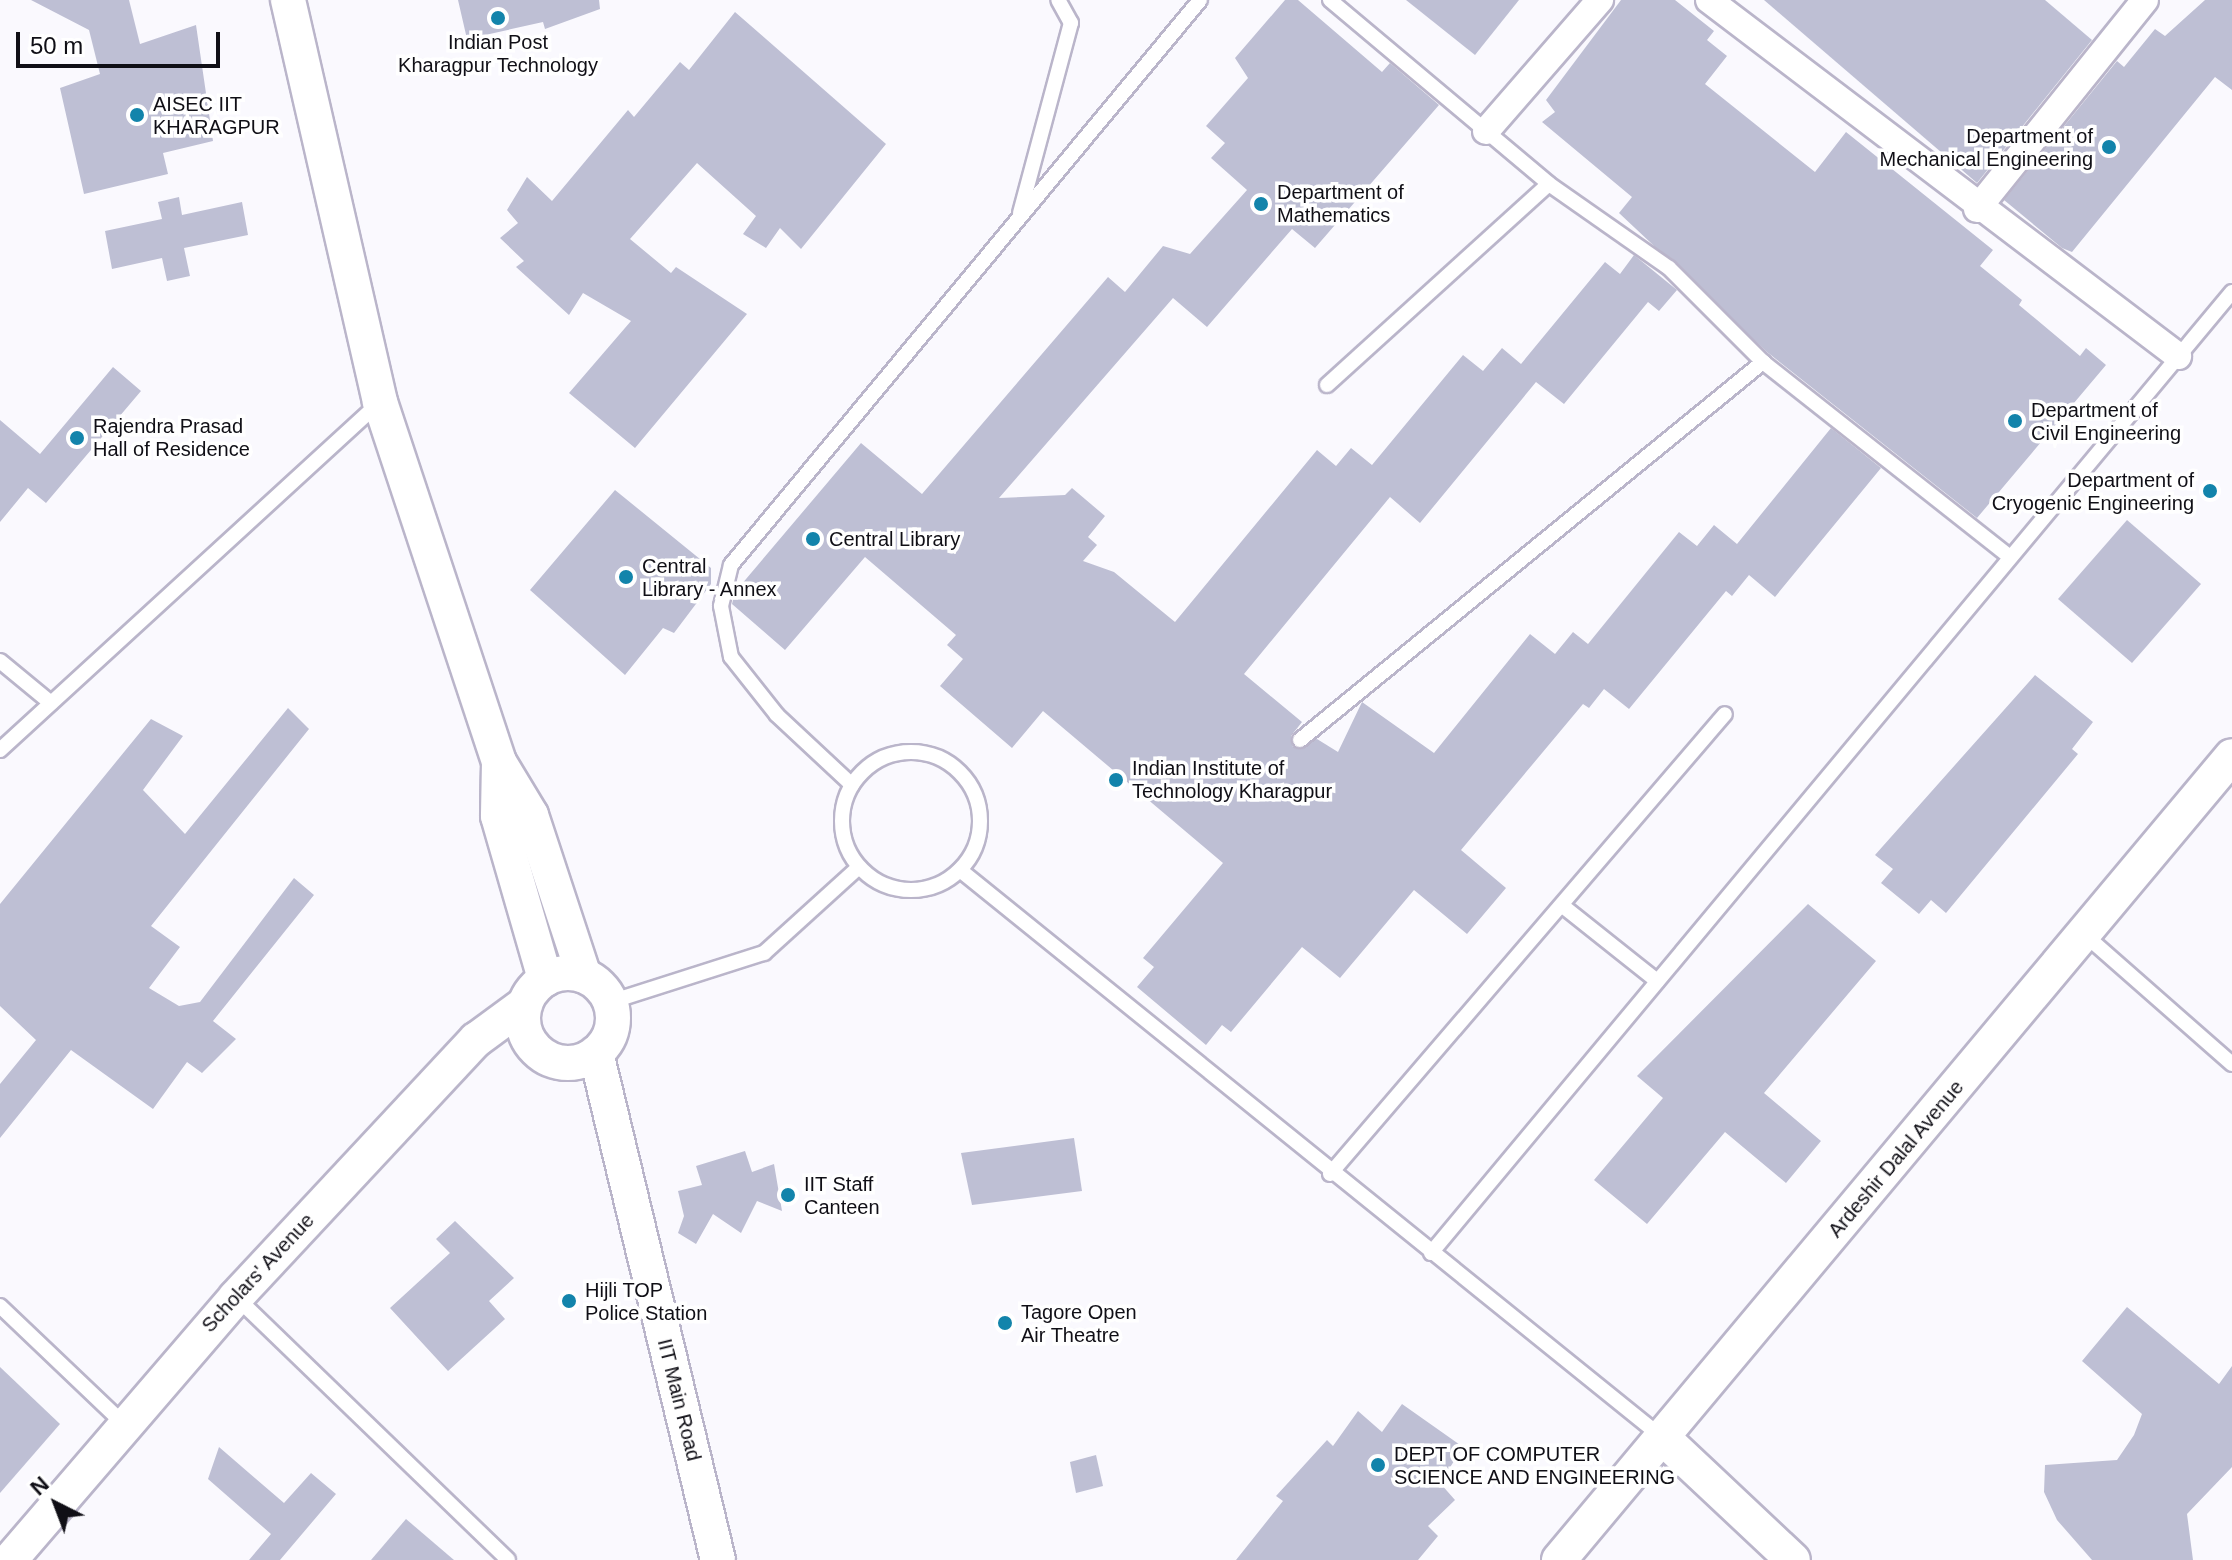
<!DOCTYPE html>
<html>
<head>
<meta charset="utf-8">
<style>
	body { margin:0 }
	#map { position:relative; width:2232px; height:1560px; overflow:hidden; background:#faf9fe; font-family:Helvetica,sans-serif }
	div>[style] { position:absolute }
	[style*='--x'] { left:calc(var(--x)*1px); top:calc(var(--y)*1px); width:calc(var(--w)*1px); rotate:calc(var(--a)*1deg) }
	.building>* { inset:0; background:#bebfd4 }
	.roads { filter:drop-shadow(2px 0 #bab5ca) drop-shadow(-2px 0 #bab5ca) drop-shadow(0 2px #bab5ca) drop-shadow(0 -2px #bab5ca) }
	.service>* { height:14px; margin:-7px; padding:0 7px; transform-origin:7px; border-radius:7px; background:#fff }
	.service>.ring { margin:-7px; padding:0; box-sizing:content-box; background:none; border:14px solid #fff; border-radius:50% }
	.minor>* { height:26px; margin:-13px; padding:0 13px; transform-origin:13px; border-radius:13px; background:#fff }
	.tertiary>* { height:34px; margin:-17px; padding:0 17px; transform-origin:17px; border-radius:17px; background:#fff }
	.tertiary>.ring { margin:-17px; padding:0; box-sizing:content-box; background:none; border:34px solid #fff; border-radius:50% }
	.dots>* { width:22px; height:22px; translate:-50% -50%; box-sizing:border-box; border:4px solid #fff; border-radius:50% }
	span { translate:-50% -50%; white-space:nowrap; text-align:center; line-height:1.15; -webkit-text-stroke:7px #fff; paint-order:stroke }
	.poi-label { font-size:20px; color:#100f16 }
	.left { translate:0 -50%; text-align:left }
	.right { translate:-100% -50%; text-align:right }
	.street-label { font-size:20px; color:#100f16 }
	.north { position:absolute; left:16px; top:1464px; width:80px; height:80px; -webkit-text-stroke:6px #fff; paint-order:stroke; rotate:318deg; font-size:22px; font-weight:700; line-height:32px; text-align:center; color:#100f16 }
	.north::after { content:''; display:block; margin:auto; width:28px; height:36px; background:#100f16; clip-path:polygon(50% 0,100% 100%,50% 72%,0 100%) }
	.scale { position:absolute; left:16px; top:32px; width:204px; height:36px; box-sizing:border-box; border:4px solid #100f16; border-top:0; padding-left:10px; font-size:24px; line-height:28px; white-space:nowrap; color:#100f16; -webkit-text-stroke:6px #fff; paint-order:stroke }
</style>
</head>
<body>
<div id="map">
	<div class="building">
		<i style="clip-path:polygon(31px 0,129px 0,140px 44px,196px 25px,213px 141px,163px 153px,168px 174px,84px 194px,60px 88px,100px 74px,89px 30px)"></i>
		<i style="clip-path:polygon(458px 0,599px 0,600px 9px,545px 29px,543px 22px,467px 39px)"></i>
		<i style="clip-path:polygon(1285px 0,1298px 0,1382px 72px,1390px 63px,1439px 105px,1315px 248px,1292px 229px,1207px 327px,1173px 298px,999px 498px,1065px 495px,1072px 488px,1105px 516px,1088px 537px,1097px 545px,1083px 561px,1114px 572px,1175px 622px,1317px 450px,1336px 466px,1351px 448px,1372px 465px,1463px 355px,1483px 371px,1502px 348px,1521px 364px,1605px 262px,1620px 274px,1634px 255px,1677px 290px,1659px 311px,1648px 302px,1564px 404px,1536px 382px,1420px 523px,1390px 497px,1244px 674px,1302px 722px,1291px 736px,1293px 747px,1317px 739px,1338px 752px,1362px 702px,1434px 753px,1530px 634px,1555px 654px,1573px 632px,1588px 644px,1679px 532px,1697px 546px,1714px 525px,1737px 544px,1831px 428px,1881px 468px,1775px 597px,1749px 575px,1732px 596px,1726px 591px,1629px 709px,1604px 689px,1589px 708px,1583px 704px,1461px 850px,1506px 888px,1467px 934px,1414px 890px,1340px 978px,1302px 947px,1231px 1032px,1222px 1025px,1206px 1045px,1137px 987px,1154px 967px,1143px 958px,1223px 863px,1043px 711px,1012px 748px,940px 686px,963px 659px,947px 645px,956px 635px,865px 557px,785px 650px,732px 604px,735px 592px,861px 443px,922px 494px,1108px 277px,1125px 292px,1163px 246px,1190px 254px,1247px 190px,1211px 158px,1225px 143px,1206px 126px,1248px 78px,1235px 58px)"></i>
		<i style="clip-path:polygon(1406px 0,1519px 0,1475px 55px)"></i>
		<i style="clip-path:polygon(1621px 0,1675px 0,1714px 31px,1707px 40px,1727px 56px,1705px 84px,1815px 172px,1846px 132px,1993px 250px,1980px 266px,2022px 300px,2019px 305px,2080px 356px,2086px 348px,2106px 365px,1977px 518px,1767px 352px,1619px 213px,1632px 197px,1542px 122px,1555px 112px,1546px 100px)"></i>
		<i style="clip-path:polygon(1764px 0,2045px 0,2092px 40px,1977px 183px)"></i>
		<i style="clip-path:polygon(2205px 0,2232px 0,2232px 90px,2215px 77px,2072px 252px,2062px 248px,2004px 200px,2117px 61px,2124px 67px,2155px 29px,2165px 36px)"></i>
		<i style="clip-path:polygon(735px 12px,886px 144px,801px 249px,780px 228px,766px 248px,743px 234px,756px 216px,697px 163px,630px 239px,671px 273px,676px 267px,747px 314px,635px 448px,569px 393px,631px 321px,583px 293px,569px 315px,516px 267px,524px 261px,500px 238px,518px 223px,507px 210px,527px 177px,552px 201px,628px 110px,634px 117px,680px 62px,689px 70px)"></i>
		<i style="clip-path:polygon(179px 197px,182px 215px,242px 202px,248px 235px,184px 248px,190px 276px,167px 281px,162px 258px,112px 269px,105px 231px,162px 219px,158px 202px)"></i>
		<i style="clip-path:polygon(113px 367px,141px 391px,46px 503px,28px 488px,0 522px,0 420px,40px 454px)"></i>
		<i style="clip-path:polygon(615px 490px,711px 568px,711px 584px,674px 633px,663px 628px,625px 675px,530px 590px)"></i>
		<i style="clip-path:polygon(2127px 520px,2201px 584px,2132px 663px,2058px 599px)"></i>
		<i style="clip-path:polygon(2035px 675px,2093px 722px,2072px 749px,2078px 754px,1946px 913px,1931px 900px,1919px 914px,1881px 883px,1893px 869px,1875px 855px)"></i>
		<i style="clip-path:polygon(288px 708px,309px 729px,151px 926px,180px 947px,149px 988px,179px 1006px,200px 1002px,294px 878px,314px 895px,213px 1021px,236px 1039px,202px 1073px,187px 1062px,153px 1109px,71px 1050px,0 1138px,0 1084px,36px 1040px,0 1006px,0 904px,151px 719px,183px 736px,143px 790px,185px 834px)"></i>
		<i style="clip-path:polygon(1808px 904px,1876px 961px,1764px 1093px,1821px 1141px,1786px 1183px,1725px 1132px,1647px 1224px,1594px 1180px,1663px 1098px,1637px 1076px)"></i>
		<i style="clip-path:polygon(1074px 1138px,1082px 1191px,972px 1205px,961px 1153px)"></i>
		<i style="clip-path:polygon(745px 1151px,752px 1172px,774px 1164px,782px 1211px,757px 1201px,741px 1233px,713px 1214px,696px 1244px,678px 1233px,684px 1216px,678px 1191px,702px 1185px,696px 1166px)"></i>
		<i style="clip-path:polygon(455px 1221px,514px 1278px,489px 1301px,505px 1319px,448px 1371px,390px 1308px,450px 1253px,436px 1239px)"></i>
		<i style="clip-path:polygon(2127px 1307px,2219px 1384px,2232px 1366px,2232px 1467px,2187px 1514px,2193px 1560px,2092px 1560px,2057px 1520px,2044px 1492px,2045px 1465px,2117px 1460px,2134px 1435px,2142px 1414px,2082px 1361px)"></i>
		<i style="clip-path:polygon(0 1367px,60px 1424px,0 1493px)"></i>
		<i style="clip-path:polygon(1402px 1404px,1463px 1447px,1440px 1483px,1455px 1500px,1428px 1526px,1438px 1536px,1418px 1560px,1236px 1560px,1283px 1501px,1276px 1496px,1327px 1440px,1333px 1446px,1358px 1411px,1382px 1432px)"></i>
		<i style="clip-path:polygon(219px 1447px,284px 1503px,311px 1473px,336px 1494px,280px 1560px,249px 1560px,271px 1534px,208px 1479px)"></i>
		<i style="clip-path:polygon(1096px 1455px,1103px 1486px,1076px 1493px,1070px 1462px)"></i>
		<i style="clip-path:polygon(406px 1519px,454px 1560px,371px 1560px)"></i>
	</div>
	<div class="roads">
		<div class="service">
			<i style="--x:1330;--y:0;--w:286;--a:40"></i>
			<i style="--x:1549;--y:184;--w:146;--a:35"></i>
			<i style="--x:1669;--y:268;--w:133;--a:45"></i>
			<i style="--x:1763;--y:362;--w:313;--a:38.3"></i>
			<i style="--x:1020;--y:213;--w:197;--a:-75"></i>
			<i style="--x:1071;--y:23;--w:26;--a:-119"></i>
			<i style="--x:1327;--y:385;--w:299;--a:-42.2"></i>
			<i style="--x:0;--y:661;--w:66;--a:39.5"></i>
			<i style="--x:1300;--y:740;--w:598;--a:-39.23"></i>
			<i style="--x:0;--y:750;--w:515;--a:-42.48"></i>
			<i class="ring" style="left:842px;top:752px;width:124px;height:124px"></i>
			<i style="--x:852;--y:785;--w:103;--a:-137"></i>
			<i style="--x:777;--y:715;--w:74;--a:-128.4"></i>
			<i style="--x:731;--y:657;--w:52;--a:-101.1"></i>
			<i style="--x:721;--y:606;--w:42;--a:-76.3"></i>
			<i style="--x:731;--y:565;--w:734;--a:-50.3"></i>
			<i style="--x:960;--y:870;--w:904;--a:38.94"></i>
			<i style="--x:1564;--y:907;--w:119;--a:38.5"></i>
			<i style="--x:2084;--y:934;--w:197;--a:41.3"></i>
			<i style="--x:610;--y:1002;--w:162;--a:-17.7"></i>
			<i style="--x:764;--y:953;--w:128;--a:-42.2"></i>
			<i style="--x:1330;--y:1174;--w:606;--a:-49.35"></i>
			<i style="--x:1431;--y:1253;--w:1251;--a:-50.19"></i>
			<i style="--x:236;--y:1297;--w:378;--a:44"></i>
			<i style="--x:0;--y:1306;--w:168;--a:43.6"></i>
		</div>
		<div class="minor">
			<i style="--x:1709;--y:0;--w:589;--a:37.2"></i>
			<i style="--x:1486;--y:131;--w:174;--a:-49"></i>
			<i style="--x:1977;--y:209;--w:268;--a:-51.2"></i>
		</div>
		<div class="tertiary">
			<i style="--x:288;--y:0;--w:412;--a:77.1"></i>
			<i style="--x:380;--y:402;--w:379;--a:71.7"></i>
			<i style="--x:499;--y:762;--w:62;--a:58.9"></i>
			<i style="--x:531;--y:815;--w:169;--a:71.8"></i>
			<i style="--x:499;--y:762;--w:54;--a:91.1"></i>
			<i style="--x:498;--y:816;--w:170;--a:73.9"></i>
			<i class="ring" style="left:523px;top:973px;width:56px;height:56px"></i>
			<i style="--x:596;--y:1053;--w:521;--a:76.47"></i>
			<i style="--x:1663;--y:1438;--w:178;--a:43.2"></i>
			<i style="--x:10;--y:1560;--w:347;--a:-49.3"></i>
			<i style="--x:236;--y:1297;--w:352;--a:-47"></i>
			<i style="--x:476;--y:1040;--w:61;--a:-36.3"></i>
			<i style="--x:1559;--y:1560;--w:1048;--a:-50.07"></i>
		</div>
	</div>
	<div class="dots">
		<i style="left:498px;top:18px;background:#1384ab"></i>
		<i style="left:137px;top:115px;background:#1384ab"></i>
		<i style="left:2109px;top:147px;background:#1384ab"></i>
		<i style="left:1261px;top:204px;background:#1384ab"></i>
		<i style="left:2015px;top:421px;background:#1384ab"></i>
		<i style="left:77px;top:438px;background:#1384ab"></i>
		<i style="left:2210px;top:491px;background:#1384ab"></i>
		<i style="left:813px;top:539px;background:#1384ab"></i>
		<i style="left:626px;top:577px;background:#1384ab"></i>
		<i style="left:1116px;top:780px;background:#1384ab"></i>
		<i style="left:788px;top:1195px;background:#1384ab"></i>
		<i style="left:569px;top:1301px;background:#1384ab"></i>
		<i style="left:1005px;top:1323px;background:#1384ab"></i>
		<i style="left:1378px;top:1465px;background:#1384ab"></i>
	</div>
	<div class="poi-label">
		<span style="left:498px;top:54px">Indian Post<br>Kharagpur Technology</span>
		<span class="left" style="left:153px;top:116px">AISEC IIT<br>KHARAGPUR</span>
		<span class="right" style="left:2093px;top:148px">Department of<br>Mechanical Engineering</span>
		<span class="left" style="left:1277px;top:204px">Department of<br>Mathematics</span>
		<span class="left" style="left:2031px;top:422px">Department of<br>Civil Engineering</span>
		<span class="left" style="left:93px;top:438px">Rajendra Prasad<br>Hall of Residence</span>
		<span class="right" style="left:2194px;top:492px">Department of<br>Cryogenic Engineering</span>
		<span class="left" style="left:829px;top:539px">Central Library</span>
		<span class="left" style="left:642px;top:578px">Central<br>Library - Annex</span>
		<span class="left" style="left:1132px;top:780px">Indian Institute of<br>Technology Kharagpur</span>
		<span class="left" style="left:804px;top:1196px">IIT Staff<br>Canteen</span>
		<span class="left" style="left:585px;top:1302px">Hijli TOP<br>Police Station</span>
		<span class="left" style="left:1021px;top:1324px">Tagore Open<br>Air Theatre</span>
		<span class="left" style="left:1394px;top:1466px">DEPT OF COMPUTER<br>SCIENCE AND ENGINEERING</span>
	</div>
	<div class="street-label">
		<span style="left:1896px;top:1159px;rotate:-50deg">Ardeshir Dalal Avenue</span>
		<span style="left:258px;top:1273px;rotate:-47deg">Scholars' Avenue</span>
		<span style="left:679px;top:1400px;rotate:76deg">IIT Main Road</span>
	</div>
	<div class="north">N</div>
	<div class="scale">50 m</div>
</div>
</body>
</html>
